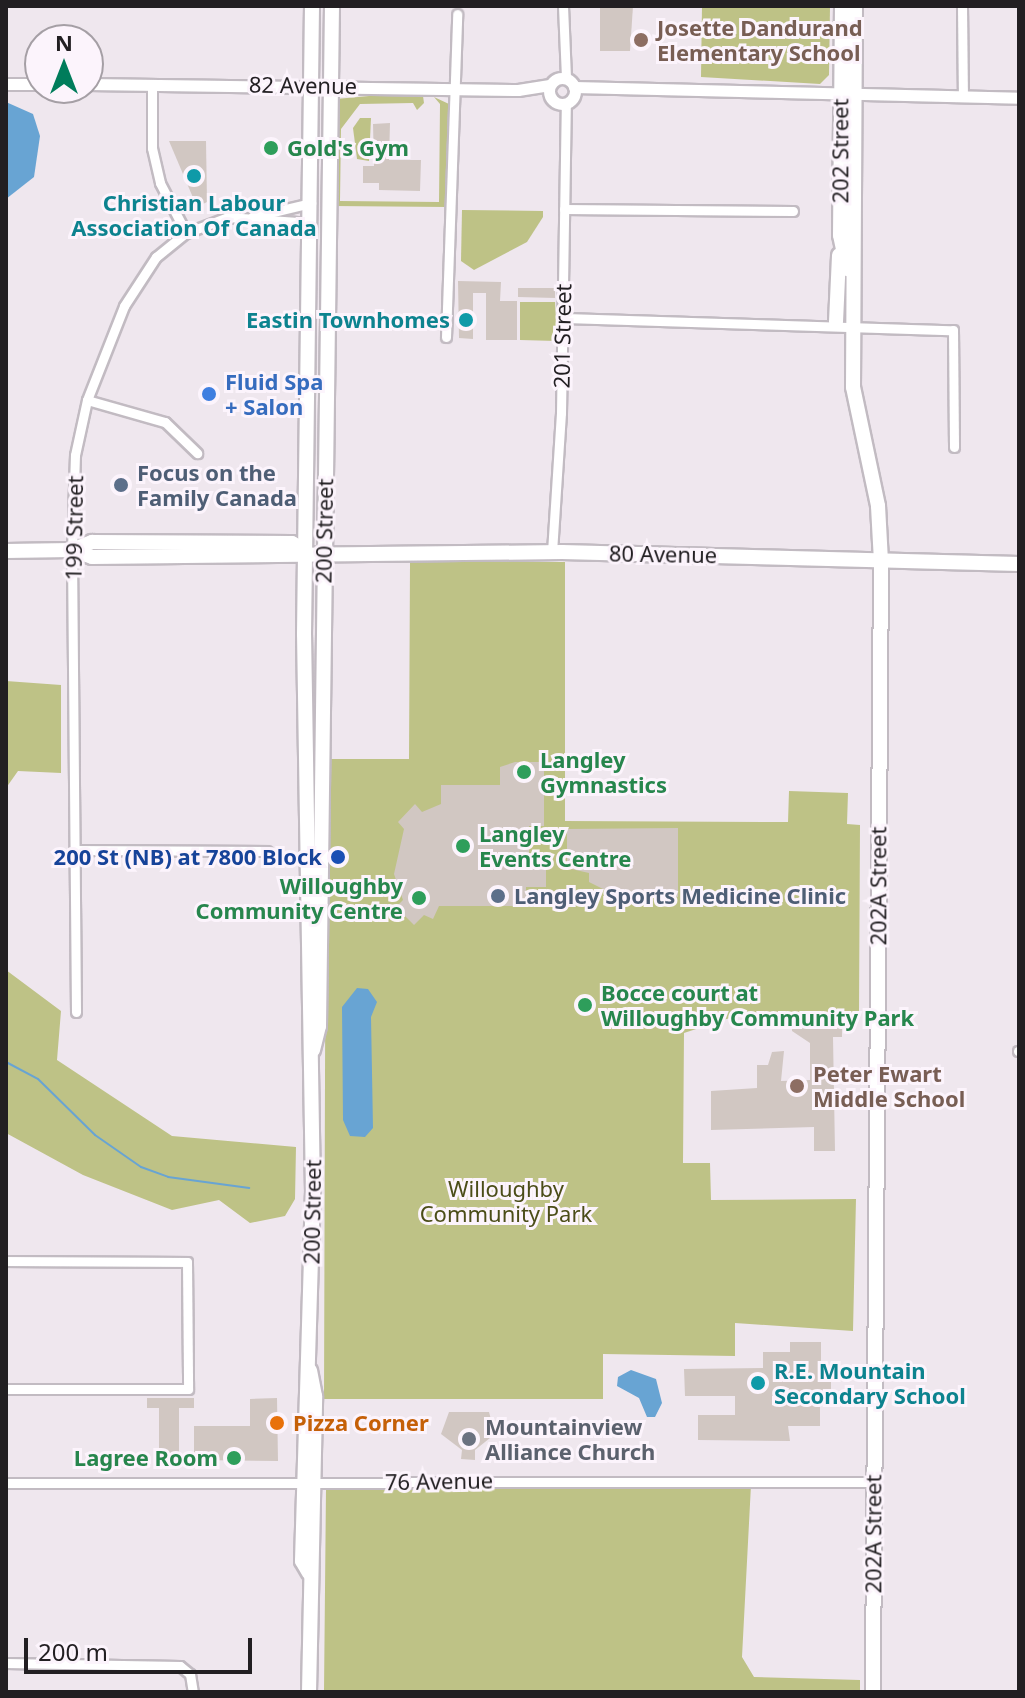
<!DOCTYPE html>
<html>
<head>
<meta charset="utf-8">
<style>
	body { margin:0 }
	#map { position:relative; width:1025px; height:1698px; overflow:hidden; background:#efe7ee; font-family:"Noto Sans",sans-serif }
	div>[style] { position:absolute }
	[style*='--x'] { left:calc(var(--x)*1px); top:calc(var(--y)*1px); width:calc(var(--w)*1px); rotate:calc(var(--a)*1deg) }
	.green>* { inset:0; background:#bec286 }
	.water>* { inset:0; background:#68a4d3 }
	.stream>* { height:2px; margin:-1px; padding:0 1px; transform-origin:1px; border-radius:1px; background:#68a4d3 }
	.building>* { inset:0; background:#d1c7c2 }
	.roads { filter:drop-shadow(2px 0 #c2bbc2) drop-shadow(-2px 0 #c2bbc2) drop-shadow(0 2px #c2bbc2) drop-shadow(0 -2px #c2bbc2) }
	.minor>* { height:9px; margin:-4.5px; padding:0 4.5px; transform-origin:4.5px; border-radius:4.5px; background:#fff }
	.tertiary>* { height:11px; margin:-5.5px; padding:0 5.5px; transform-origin:5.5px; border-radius:5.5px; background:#fff }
	.tertiary>.ring { margin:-5.5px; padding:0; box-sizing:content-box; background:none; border:11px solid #fff; border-radius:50% }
	.secondary>* { height:14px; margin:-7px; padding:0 7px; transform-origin:7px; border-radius:7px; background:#fff }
	.primary>* { height:14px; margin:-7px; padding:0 7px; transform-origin:7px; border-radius:7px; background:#fff }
	.dots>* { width:22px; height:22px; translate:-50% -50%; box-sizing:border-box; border:4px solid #fcf4fc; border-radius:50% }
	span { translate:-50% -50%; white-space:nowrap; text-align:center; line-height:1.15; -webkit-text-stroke:6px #fcf4fc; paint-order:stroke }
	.education-label { font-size:22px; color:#785e54; font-weight:700 }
	.left { translate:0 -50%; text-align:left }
	.street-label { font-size:22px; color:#221f22 }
	.leisure-label { font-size:22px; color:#27864d; font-weight:700 }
	.right { translate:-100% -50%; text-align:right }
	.culture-label { font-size:22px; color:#0d838f; font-weight:700 }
	.shop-label { font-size:22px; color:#366cbe; font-weight:700 }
	.service-label { font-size:22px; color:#4e5e75; font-weight:700 }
	.transit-label { font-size:22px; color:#164399; font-weight:700 }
	.park-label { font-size:22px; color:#4b4d18 }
	.food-label { font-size:22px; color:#c56008; font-weight:700 }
	.worship-label { font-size:22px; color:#5b616d; font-weight:700 }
	.frame { position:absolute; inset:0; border:8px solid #221f22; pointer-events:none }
	.north { position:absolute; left:24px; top:24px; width:80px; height:80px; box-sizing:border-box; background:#fcf4fc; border:2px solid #a59fa5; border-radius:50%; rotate:0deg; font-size:22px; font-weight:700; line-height:32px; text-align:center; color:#221f22 }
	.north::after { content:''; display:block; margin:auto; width:28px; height:36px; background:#007c5b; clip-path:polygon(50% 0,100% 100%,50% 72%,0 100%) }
	.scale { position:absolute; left:24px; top:1638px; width:228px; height:36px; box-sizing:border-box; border:4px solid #221f22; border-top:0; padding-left:10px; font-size:24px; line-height:28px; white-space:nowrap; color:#221f22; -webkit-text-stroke:6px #fcf4fc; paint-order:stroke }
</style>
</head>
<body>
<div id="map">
	<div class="green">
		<i style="clip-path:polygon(702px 6px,830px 6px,829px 75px,820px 84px,701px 77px)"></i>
		<i style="clip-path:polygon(402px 93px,423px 96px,424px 103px,417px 110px,413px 103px,360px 104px,341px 129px,340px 201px,439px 202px,440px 104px,434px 97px,449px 104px,447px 207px,333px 206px,336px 99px)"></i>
		<i style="clip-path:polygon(360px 118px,371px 118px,369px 161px,357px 159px,353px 128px)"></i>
		<i style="clip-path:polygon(462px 210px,543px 211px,543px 217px,527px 242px,474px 270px,461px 261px)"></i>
		<i style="clip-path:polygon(520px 302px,555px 302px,557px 341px,520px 340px)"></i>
		<i style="clip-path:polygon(410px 562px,565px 562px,565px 821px,788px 822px,789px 791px,848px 793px,847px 824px,860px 825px,859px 1014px,745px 1013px,684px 1033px,683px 1163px,710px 1163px,711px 1200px,856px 1199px,853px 1331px,735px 1323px,735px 1356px,603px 1354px,603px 1399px,324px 1399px,326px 759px,409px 759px)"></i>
		<i style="clip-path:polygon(6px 681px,61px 685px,61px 773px,18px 771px,6px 788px)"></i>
		<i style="clip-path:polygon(6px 970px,61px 1011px,57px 1060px,172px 1136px,296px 1147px,295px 1199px,285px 1216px,250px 1223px,219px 1200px,172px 1210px,83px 1175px,6px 1133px)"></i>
		<i style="clip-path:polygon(751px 1485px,742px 1657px,754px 1677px,860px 1680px,860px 1692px,324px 1692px,326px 1488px)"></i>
	</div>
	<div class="water">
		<i style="clip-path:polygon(6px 102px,33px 114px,40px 136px,34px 177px,6px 199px)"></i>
		<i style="clip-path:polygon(357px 988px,368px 989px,377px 1002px,371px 1017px,373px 1128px,365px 1137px,350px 1136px,343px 1120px,342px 1007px)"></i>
		<i style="clip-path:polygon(631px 1370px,656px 1379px,662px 1403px,655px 1417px,647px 1417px,639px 1398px,617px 1386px,618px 1377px)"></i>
	</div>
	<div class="stream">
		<i style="--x:6;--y:1062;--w:36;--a:28"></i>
		<i style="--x:38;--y:1079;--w:80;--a:44.5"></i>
		<i style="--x:95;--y:1135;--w:56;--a:34.8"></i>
		<i style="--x:141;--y:1167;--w:29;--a:20"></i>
		<i style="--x:168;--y:1177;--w:82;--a:7.7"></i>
	</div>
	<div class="building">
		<i style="clip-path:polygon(600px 6px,633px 6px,630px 51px,600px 51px)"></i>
		<i style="clip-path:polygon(390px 123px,389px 160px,421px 160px,420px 191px,379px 190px,379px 183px,363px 183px,363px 166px,374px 166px,373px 124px)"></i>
		<i style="clip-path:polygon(169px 141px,206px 141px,207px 202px,197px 207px)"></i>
		<i style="clip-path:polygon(458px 281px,501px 282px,500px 301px,517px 301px,517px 340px,486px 340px,486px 293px,473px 293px,473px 339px,459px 338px)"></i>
		<i style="clip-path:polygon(518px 288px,555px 288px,555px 298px,518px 297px)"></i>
		<i style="clip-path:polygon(515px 762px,544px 762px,544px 826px,529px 826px,529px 855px,546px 855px,546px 887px,526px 887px,526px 906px,439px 906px,433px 919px,424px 915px,414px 925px,396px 907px,403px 900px,394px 874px,404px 829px,398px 822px,415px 804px,422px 812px,441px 804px,441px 785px,500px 785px,500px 767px)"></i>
		<i style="clip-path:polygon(678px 828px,678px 897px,609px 892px,589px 882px,589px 873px,567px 868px,567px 829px)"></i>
		<i style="clip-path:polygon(792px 1018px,842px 1018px,842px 1037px,833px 1037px,835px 1151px,814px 1151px,814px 1127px,711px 1130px,711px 1091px,757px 1088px,757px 1065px,768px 1065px,772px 1052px,784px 1051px,781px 1081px,810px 1080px,810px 1043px,792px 1031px)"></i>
		<i style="clip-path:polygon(790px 1342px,821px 1342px,821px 1369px,831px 1369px,831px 1403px,820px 1403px,820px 1426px,788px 1426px,790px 1441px,698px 1440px,698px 1415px,735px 1415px,735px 1396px,685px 1396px,684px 1369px,763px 1368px,763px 1352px,790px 1352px)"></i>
		<i style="clip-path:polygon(147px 1398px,194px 1398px,194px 1408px,179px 1408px,179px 1459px,159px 1459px,159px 1408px,147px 1408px)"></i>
		<i style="clip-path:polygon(277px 1398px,278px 1461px,194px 1460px,194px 1426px,250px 1426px,250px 1399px)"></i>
		<i style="clip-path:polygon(449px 1412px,489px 1412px,495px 1434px,475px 1450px,475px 1460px,461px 1459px,462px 1450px,441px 1434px)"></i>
	</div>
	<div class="roads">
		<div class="minor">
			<i style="--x:563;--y:6;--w:73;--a:87.6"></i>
			<i style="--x:962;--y:6;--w:91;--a:89.4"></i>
			<i style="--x:152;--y:84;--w:64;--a:90"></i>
			<i style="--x:152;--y:148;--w:36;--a:77"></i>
			<i style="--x:160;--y:183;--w:56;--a:62.5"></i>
			<i style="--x:564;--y:209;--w:229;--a:0.5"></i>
			<i style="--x:252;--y:217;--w:61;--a:-13.3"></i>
			<i style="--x:562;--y:318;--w:391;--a:1.8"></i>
			<i style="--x:953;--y:330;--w:117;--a:89.5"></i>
			<i style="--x:446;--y:337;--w:323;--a:-88"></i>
			<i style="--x:87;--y:400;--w:81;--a:15.8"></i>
			<i style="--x:165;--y:422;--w:45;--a:44.1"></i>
			<i style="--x:552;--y:552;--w:139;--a:-86.3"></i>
			<i style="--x:561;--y:413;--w:309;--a:-89.1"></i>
			<i style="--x:75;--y:850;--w:192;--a:0.3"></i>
			<i style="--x:76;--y:1012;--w:462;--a:-90.5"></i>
			<i style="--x:72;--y:550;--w:95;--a:-88.2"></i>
			<i style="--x:75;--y:455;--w:56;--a:-77.7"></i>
			<i style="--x:87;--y:400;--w:101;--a:-68.5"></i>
			<i style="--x:124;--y:306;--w:59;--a:-56.9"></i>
			<i style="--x:156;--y:257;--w:38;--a:-39"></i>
			<i style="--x:186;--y:233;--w:45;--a:-20.9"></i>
			<i style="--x:228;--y:217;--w:83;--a:4.1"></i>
			<i style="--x:1018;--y:1051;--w:1;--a:0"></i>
			<i style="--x:6;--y:1261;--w:181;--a:0.3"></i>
			<i style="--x:187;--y:1262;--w:127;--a:89.5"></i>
			<i style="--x:188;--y:1389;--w:182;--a:180"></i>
			<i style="--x:6;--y:1483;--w:866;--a:-0.07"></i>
			<i style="--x:6;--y:1663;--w:174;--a:1"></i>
			<i style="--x:180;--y:1666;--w:13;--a:39"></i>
			<i style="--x:190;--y:1674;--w:18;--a:81"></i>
		</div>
		<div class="tertiary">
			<i class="ring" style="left:549px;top:78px;width:15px;height:15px"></i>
			<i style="--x:6;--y:84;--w:34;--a:0"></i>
			<i style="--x:88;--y:84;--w:430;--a:0.8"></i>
			<i style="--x:518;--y:90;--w:32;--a:-9"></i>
			<i style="--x:574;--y:87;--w:445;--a:1.4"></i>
		</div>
		<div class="secondary">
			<i style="--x:842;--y:6;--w:229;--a:90.5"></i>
			<i style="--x:840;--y:235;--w:35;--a:78"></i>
			<i style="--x:855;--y:6;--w:381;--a:90.3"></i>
			<i style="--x:853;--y:387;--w:122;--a:78.1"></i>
			<i style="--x:878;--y:506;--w:55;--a:86.9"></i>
			<i style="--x:881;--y:561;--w:1131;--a:90.41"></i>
			<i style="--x:836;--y:322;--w:67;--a:-87.4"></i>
			<i style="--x:72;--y:550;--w:21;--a:19"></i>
			<i style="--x:92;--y:557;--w:470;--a:-0.6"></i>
			<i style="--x:562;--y:552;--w:457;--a:1.5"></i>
			<i style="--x:6;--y:551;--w:66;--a:-0.9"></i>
			<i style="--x:72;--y:550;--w:22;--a:-22"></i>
			<i style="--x:92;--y:542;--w:200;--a:0.3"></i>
			<i style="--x:292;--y:543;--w:16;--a:30"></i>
		</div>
		<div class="primary">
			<i style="--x:313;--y:1050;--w:25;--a:-76"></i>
			<i style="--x:319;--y:1026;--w:1020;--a:-89.27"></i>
			<i style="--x:309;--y:1573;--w:14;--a:-120"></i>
			<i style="--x:302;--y:1561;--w:368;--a:-88.3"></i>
			<i style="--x:313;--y:1193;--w:559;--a:-90.92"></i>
			<i style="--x:304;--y:634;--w:628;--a:-89.27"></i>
			<i style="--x:309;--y:1692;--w:296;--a:-88.8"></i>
			<i style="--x:315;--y:1396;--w:26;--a:-101"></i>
		</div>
	</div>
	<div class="dots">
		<i style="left:641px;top:40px;background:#8d6e63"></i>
		<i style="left:271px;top:148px;background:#2e9e5b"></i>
		<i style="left:194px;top:176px;background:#0f9aa8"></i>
		<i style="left:466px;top:320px;background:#0f9aa8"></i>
		<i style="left:209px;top:394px;background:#3f7fe0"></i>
		<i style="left:121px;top:485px;background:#5c6f8a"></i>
		<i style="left:524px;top:772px;background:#2e9e5b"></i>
		<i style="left:463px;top:846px;background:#2e9e5b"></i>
		<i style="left:338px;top:857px;background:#1a4fb4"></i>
		<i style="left:498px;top:896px;background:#5c6f8a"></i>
		<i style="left:419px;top:898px;background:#2e9e5b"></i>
		<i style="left:585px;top:1005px;background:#2e9e5b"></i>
		<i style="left:797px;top:1086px;background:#8d6e63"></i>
		<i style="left:758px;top:1383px;background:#0f9aa8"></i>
		<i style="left:277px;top:1423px;background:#e8710a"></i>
		<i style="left:469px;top:1439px;background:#6b7280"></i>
		<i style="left:234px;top:1458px;background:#2e9e5b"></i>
	</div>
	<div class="education-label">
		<span class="left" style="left:657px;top:40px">Josette Dandurand<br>Elementary School</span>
		<span class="left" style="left:813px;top:1086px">Peter Ewart<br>Middle School</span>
	</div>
	<div class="street-label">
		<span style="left:303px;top:85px;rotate:1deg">82 Avenue</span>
		<span style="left:840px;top:151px;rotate:-90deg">202 Street</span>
		<span style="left:562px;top:336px;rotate:-89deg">201 Street</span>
		<span style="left:74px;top:528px;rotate:-89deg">199 Street</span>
		<span style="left:324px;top:531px;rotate:-89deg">200 Street</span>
		<span style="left:663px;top:554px;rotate:1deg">80 Avenue</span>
		<span style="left:878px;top:886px;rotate:-90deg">202A Street</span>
		<span style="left:312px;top:1212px;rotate:-89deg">200 Street</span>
		<span style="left:439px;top:1481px;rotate:-1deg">76 Avenue</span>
		<span style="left:873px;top:1534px;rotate:-90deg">202A Street</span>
	</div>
	<div class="leisure-label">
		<span class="left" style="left:287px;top:148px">Gold's Gym</span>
		<span class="left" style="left:540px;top:772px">Langley<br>Gymnastics</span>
		<span class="left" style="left:479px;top:846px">Langley<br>Events Centre</span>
		<span class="right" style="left:403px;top:898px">Willoughby<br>Community Centre</span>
		<span class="left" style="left:601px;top:1005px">Bocce court at<br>Willoughby Community Park</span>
		<span class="right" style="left:218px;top:1458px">Lagree Room</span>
	</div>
	<div class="culture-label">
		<span style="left:194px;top:215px">Christian Labour<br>Association Of Canada</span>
		<span class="right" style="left:450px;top:320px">Eastin Townhomes</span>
		<span class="left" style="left:774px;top:1383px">R.E. Mountain<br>Secondary School</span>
	</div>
	<div class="shop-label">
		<span class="left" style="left:225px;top:394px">Fluid Spa<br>+ Salon</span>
	</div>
	<div class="service-label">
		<span class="left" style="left:137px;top:485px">Focus on the<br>Family Canada</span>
		<span class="left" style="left:514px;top:896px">Langley Sports Medicine Clinic</span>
	</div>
	<div class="transit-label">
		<span class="right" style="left:322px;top:857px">200 St (NB) at 7800 Block</span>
	</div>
	<div class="park-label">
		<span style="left:506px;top:1201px">Willoughby<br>Community Park</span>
	</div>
	<div class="food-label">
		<span class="left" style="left:293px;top:1423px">Pizza Corner</span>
	</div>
	<div class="worship-label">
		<span class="left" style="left:485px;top:1439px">Mountainview<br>Alliance Church</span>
	</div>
	<div class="frame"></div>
	<div class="north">N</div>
	<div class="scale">200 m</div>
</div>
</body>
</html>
